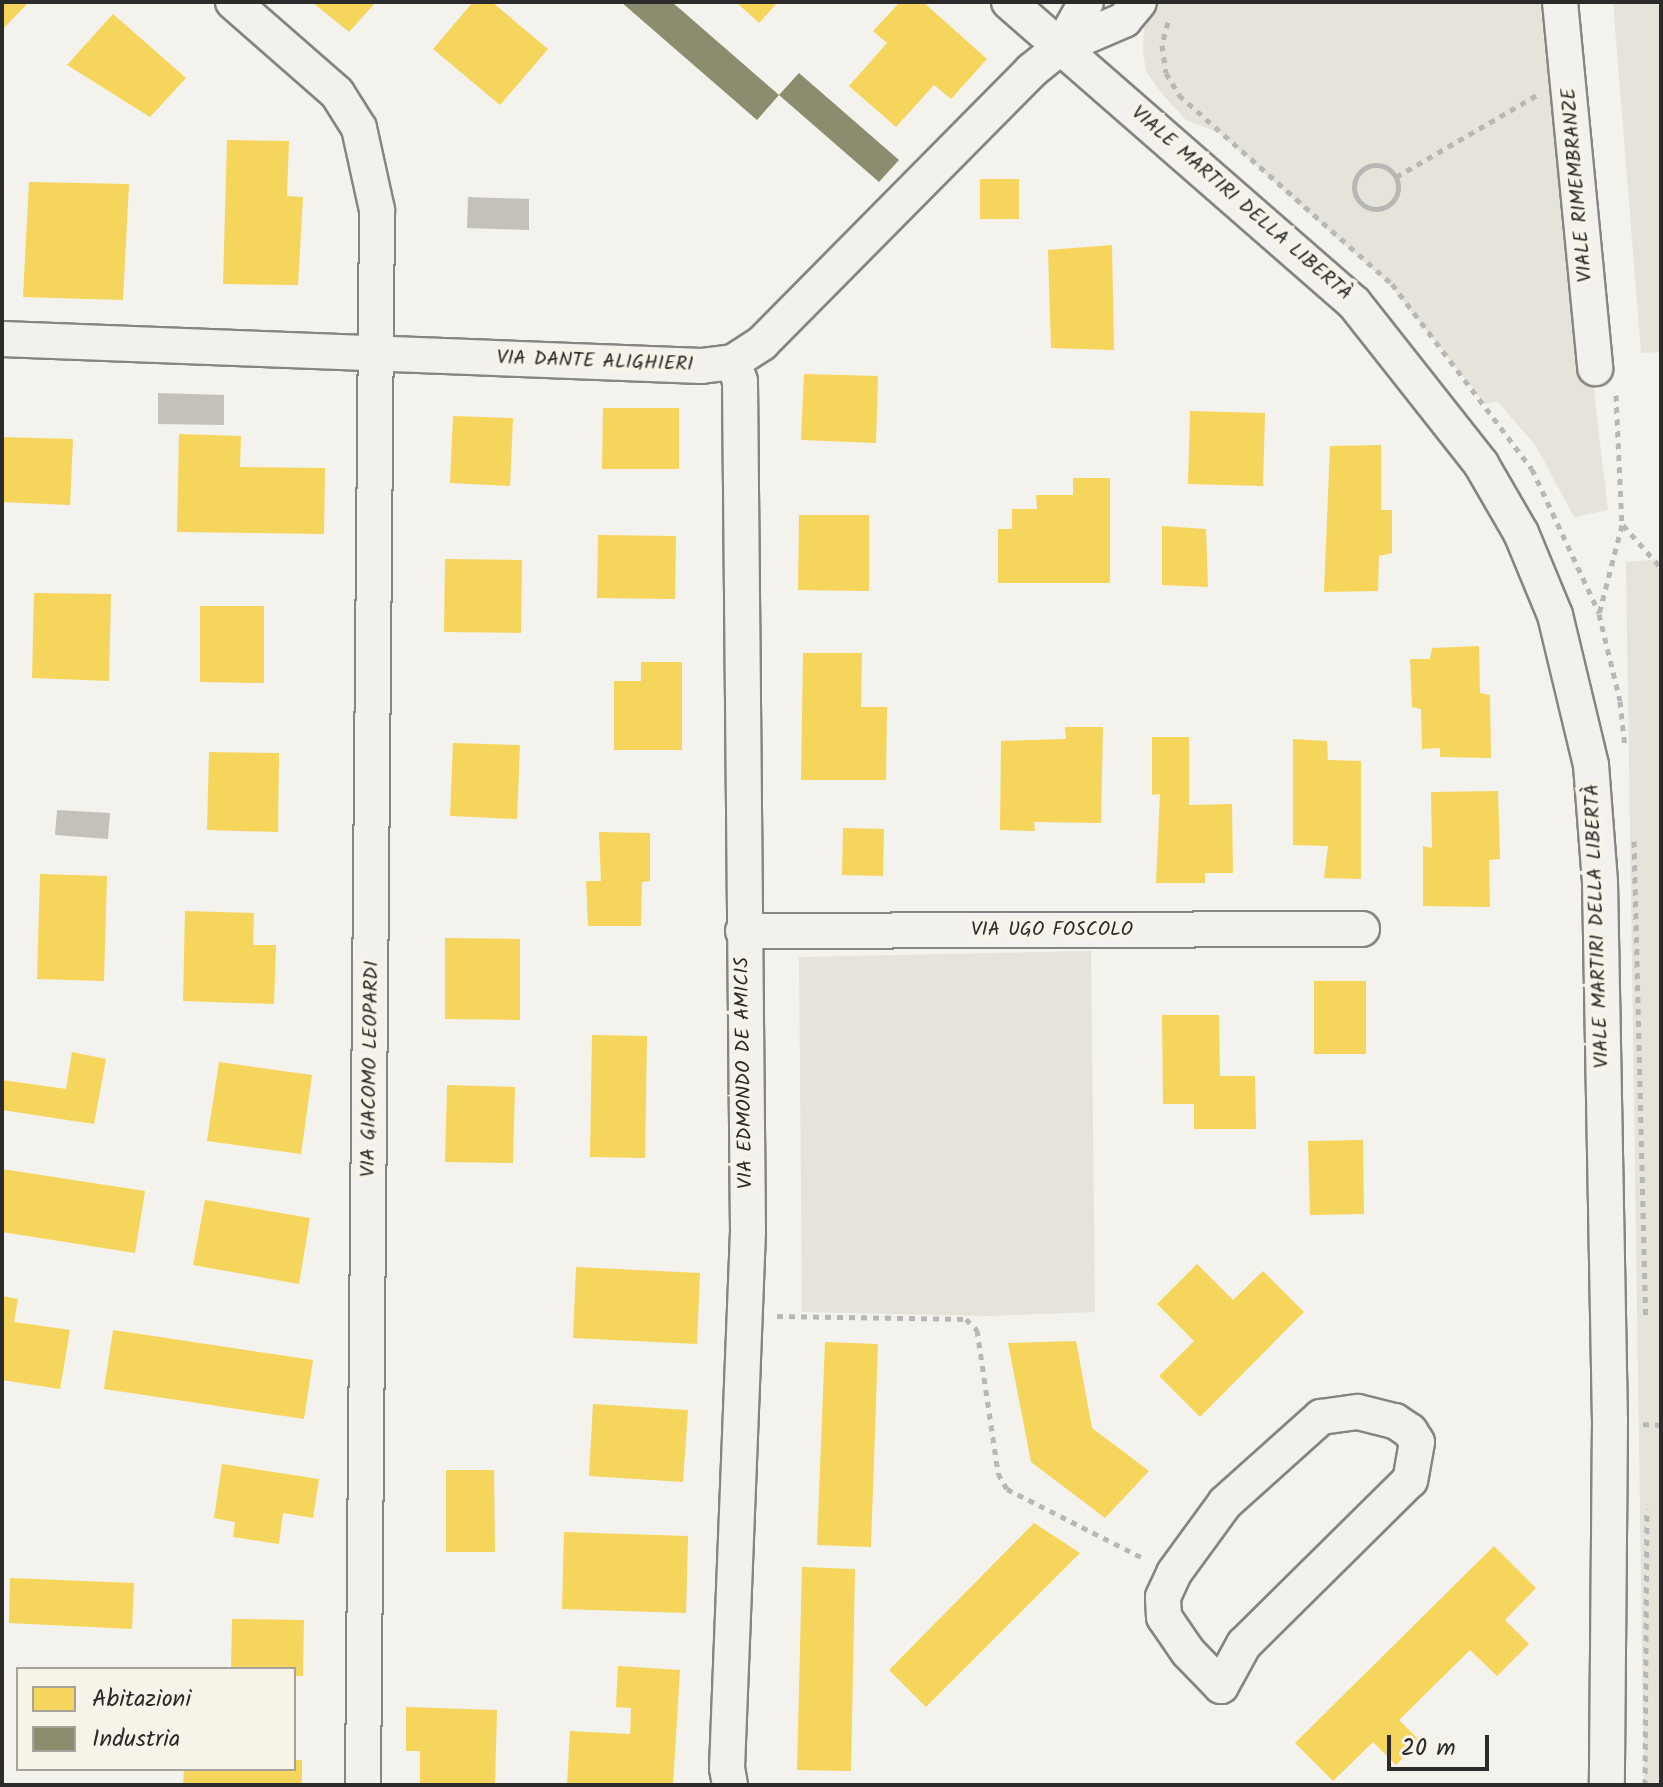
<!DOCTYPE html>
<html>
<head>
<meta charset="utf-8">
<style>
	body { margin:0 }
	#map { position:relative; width:1663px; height:1787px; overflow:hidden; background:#f4f2ec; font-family:Kalam,sans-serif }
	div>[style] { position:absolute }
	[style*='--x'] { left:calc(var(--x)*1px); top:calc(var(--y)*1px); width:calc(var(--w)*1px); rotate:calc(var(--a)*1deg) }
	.green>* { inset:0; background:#e6e3da }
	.water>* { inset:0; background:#c4c1ba }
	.homes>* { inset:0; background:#f6d55c }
	.industry>* { inset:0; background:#8c8c6e }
	.path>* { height:5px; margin-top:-2.5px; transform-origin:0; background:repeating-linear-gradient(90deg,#b8b7b5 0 6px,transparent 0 12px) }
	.path>.ring { margin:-2.5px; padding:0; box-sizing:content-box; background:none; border:5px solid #b8b7b5; border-radius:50% }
	.roads { filter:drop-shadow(2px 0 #858582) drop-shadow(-2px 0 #858582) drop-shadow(0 2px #858582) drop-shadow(0 -2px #858582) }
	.minor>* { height:34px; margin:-17px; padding:0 17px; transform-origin:17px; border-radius:17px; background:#f2f1ed }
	span { translate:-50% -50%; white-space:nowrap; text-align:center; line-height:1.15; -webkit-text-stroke:8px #f7f3e8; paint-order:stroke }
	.street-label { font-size:20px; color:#2b2b2b }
	.frame { position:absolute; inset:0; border:4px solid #2b2b2b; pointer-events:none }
	.legend { position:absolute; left:16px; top:1667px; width:280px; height:104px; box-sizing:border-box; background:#f7f3e8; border:2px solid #a5a39c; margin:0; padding:10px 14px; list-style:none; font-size:24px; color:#2b2b2b }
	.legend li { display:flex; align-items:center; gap:16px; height:40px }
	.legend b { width:40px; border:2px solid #a5a39c }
	.scale { position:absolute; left:1387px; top:1735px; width:102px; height:36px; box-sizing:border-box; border:4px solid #2b2b2b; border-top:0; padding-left:10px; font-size:24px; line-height:28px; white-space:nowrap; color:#2b2b2b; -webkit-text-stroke:6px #f7f3e8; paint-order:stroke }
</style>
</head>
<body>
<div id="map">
	<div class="green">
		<i style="clip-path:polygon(1157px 2px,1540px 2px,1581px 385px,1593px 383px,1608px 510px,1574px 517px,1536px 446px,1497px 401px,1485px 404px,1390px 285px,1218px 132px,1186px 120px,1163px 95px,1146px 71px,1143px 50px,1144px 27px)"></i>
		<i style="clip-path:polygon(1613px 2px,1661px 2px,1661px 352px,1641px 353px)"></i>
		<i style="clip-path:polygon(1661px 559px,1661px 1785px,1644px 1785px,1626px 562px)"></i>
		<i style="clip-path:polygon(1091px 951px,1095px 1312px,989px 1316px,802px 1312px,799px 957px)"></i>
	</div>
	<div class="water">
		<i style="clip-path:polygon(468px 197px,529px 199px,529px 230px,467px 228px)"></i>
		<i style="clip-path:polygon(158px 393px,224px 395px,224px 425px,158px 424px)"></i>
		<i style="clip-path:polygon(57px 810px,110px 813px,108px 839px,55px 835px)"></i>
	</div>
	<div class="homes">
		<i style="clip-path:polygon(2px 2px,29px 2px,2px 30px)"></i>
		<i style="clip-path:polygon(312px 2px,376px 2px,349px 32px)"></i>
		<i style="clip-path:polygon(473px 2px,492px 2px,548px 49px,500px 105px,433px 49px)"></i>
		<i style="clip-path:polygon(736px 2px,778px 2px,759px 23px)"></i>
		<i style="clip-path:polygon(900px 2px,923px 2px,987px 59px,951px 99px,934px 85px,896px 127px,849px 86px,887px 43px,873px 31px)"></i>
		<i style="clip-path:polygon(113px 14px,186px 78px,150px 117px,67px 65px)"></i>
		<i style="clip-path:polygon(227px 140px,289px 141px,287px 196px,303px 197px,298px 285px,223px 284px)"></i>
		<i style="clip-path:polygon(980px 179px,1019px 179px,1019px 219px,980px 219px)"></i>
		<i style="clip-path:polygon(29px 182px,129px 184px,123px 300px,23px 297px)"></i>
		<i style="clip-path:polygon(1112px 245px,1114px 350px,1051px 348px,1048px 250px)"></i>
		<i style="clip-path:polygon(804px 374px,878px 376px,876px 443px,801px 440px)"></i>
		<i style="clip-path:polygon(603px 408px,679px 408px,679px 469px,602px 469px)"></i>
		<i style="clip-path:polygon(1190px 411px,1265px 413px,1263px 486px,1188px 484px)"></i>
		<i style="clip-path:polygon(453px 416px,513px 418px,510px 486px,450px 483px)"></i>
		<i style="clip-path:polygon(179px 434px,241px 436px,240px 467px,325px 468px,324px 534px,177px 532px)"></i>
		<i style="clip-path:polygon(2px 437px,73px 439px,70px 505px,2px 502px)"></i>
		<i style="clip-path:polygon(1381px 445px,1381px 510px,1392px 510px,1392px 553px,1379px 556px,1378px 591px,1324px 592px,1330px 446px)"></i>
		<i style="clip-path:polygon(1073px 478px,1110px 478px,1110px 583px,998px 583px,998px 529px,1012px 529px,1012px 509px,1037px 509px,1036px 495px,1073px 495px)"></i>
		<i style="clip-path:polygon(799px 515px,869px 515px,869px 591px,798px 590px)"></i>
		<i style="clip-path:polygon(1162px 526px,1206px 529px,1208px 587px,1162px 585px)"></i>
		<i style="clip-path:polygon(598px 535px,676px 536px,675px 599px,597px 598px)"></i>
		<i style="clip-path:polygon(445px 559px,522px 560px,521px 633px,444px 632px)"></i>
		<i style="clip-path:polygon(34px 593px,111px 594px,109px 681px,32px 678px)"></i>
		<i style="clip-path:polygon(200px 606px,264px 606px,264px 683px,200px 682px)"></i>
		<i style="clip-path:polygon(1479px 646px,1480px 693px,1490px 695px,1491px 758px,1440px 757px,1440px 748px,1422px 749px,1421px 709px,1412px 707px,1410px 659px,1430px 659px,1432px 648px)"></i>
		<i style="clip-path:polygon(803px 653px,862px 653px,861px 707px,887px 707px,886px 780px,801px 780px)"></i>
		<i style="clip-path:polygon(641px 662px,682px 662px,682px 750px,614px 750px,614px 681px,641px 681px)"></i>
		<i style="clip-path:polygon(1065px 727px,1103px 727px,1101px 823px,1034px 822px,1035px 831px,1000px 830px,1001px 741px,1066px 739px)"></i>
		<i style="clip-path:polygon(1152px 737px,1189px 737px,1189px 805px,1232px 804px,1233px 873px,1205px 873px,1205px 883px,1156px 883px,1160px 794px,1152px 795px)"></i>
		<i style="clip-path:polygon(1293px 739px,1327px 741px,1328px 760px,1361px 761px,1361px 879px,1324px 878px,1328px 846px,1293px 845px)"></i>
		<i style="clip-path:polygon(453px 743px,520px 745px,517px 819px,450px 816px)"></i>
		<i style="clip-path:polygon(209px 752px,279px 753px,278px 832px,207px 830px)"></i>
		<i style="clip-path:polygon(1498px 791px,1500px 859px,1489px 860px,1490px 907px,1423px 906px,1423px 846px,1432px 848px,1431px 792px)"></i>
		<i style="clip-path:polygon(843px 828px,884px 829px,883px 876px,842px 875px)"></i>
		<i style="clip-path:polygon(599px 832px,650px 833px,650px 881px,642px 882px,641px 926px,588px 926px,586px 881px,601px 881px)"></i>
		<i style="clip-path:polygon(40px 874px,107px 876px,104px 981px,37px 979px)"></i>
		<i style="clip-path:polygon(185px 911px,254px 913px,253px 945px,276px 945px,274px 1004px,183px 1001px)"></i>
		<i style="clip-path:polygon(445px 938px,520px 939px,520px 1020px,445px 1019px)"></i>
		<i style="clip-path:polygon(1314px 981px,1366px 981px,1366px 1054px,1314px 1054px)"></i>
		<i style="clip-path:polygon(1162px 1015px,1219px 1015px,1220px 1076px,1255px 1076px,1256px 1129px,1194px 1129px,1194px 1104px,1163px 1104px)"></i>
		<i style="clip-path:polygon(592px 1035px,647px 1036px,645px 1158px,590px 1157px)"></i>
		<i style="clip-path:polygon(72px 1052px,106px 1059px,94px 1124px,2px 1110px,2px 1080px,66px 1089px)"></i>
		<i style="clip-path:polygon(219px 1062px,312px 1075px,301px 1154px,207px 1141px)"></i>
		<i style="clip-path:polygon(447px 1085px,515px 1087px,513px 1163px,445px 1162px)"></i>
		<i style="clip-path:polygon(1363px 1140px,1364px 1214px,1310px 1215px,1308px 1141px)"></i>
		<i style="clip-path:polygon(2px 1169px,145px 1191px,135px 1253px,2px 1232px)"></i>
		<i style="clip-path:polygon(205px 1200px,310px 1218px,299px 1284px,193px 1265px)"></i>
		<i style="clip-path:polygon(1197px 1264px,1233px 1300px,1263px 1271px,1304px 1312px,1200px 1417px,1159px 1376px,1194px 1341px,1157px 1304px)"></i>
		<i style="clip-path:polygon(576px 1267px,700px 1273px,697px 1344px,573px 1338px)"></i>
		<i style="clip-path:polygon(2px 1296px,18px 1299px,14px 1322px,70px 1330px,60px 1389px,2px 1380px)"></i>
		<i style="clip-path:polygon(113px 1330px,313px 1360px,304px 1419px,104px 1389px)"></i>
		<i style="clip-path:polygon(1076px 1341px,1092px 1428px,1149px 1471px,1105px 1518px,1031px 1462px,1008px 1343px)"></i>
		<i style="clip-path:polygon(825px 1342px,878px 1344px,871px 1547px,817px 1545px)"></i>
		<i style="clip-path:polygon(593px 1404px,688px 1410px,683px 1482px,589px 1476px)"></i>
		<i style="clip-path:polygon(222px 1464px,319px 1479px,313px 1518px,283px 1513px,279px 1544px,233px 1537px,235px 1522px,214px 1518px)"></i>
		<i style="clip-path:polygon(446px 1470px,494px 1470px,495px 1552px,446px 1552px)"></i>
		<i style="clip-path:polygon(1034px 1523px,1080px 1553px,926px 1707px,889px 1670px)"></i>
		<i style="clip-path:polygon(564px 1532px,688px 1536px,686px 1613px,562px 1609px)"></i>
		<i style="clip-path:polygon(1494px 1546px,1536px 1588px,1505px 1620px,1529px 1644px,1497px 1676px,1470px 1650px,1399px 1720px,1420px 1741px,1396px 1765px,1373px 1742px,1333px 1781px,1295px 1743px)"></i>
		<i style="clip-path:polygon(802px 1567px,855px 1569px,851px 1771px,797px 1770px)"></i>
		<i style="clip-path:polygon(10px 1578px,134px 1583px,132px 1629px,9px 1623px)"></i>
		<i style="clip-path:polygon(232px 1619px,304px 1620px,303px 1676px,294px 1676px,294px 1669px,231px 1669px)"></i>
		<i style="clip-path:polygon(618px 1666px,680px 1670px,673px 1785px,567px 1785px,570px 1731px,630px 1734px,631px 1708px,616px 1707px)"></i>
		<i style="clip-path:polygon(406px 1707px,497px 1710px,495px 1785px,420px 1784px,420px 1751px,406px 1751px)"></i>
		<i style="clip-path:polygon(294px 1760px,302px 1760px,302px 1785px,183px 1785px,184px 1769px,294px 1769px)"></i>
	</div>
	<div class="industry">
		<i style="clip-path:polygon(621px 2px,672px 2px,779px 95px,757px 120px)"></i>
		<i style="clip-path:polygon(799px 73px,899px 160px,879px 182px,779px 95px)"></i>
	</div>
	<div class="path">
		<i style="--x:1168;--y:22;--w:24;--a:105"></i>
		<i style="--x:1162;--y:45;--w:28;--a:82"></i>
		<i style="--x:1166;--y:73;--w:26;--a:59"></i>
		<i style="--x:1179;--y:95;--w:285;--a:41.6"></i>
		<i style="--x:1392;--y:284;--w:232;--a:52.9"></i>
		<i style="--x:1532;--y:469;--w:159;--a:65"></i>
		<i class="ring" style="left:1354px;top:165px;width:39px;height:39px"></i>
		<i style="--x:1396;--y:177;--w:163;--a:-30.2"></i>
		<i style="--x:1616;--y:395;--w:130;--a:87.4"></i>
		<i style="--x:1622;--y:525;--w:92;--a:104.5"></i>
		<i style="--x:1599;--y:614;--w:89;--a:76.4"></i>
		<i style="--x:1620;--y:701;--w:47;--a:83.9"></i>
		<i style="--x:1623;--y:525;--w:57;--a:48.5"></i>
		<i style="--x:1634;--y:841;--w:478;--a:88.6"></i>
		<i style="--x:777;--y:1316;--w:189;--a:0.9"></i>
		<i style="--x:966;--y:1319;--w:16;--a:45"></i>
		<i style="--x:977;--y:1330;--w:145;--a:81.6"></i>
		<i style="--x:998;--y:1473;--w:18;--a:61"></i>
		<i style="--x:1007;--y:1489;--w:155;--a:26.9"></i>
		<i style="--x:1643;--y:1424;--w:18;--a:3"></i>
		<i style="--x:1645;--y:1785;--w:276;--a:-89.6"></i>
	</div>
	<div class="roads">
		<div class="minor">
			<i style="--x:233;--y:2;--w:138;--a:41.2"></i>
			<i style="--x:337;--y:93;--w:41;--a:57.8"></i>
			<i style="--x:359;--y:128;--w:84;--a:77.6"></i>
			<i style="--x:377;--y:210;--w:1575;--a:90.51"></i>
			<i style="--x:1009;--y:2;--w:458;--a:41.1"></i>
			<i style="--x:1354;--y:303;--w:205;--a:51.7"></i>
			<i style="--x:1481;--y:464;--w:80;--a:59.9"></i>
			<i style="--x:1521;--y:533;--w:89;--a:67.5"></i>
			<i style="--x:1555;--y:615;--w:154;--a:76.5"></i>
			<i style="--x:1591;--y:765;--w:117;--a:85.6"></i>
			<i style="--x:1600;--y:882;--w:540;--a:88.94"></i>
			<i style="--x:1610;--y:1422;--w:363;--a:90.5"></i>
			<i style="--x:1560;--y:2;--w:368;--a:84.5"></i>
			<i style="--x:1061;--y:47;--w:51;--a:-60.9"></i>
			<i style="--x:2;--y:339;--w:700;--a:2.21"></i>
			<i style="--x:701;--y:366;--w:32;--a:-7"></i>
			<i style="--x:733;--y:362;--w:35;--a:-33"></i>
			<i style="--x:762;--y:343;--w:383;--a:-45.3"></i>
			<i style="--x:1031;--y:71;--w:38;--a:-39"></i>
			<i style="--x:1061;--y:47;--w:69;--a:-23.2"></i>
			<i style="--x:1124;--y:20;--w:23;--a:-50"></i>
			<i style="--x:743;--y:931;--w:619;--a:-0.19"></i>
			<i style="--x:1358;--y:1412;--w:38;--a:14"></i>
			<i style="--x:1395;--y:1421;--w:18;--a:34"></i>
			<i style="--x:1410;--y:1431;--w:13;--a:58"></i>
			<i style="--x:1417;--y:1442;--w:39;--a:100"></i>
			<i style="--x:1410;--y:1480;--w:233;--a:135.3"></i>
			<i style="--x:1244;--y:1644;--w:48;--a:118.7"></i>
			<i style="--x:1221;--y:1686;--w:47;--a:-134.1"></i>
			<i style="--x:1188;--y:1652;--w:42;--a:-124.4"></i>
			<i style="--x:1164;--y:1617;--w:20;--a:-93"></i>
			<i style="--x:1163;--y:1597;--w:26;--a:-65"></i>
			<i style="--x:1174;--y:1573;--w:87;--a:-53.9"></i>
			<i style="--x:1225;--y:1503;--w:129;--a:-41.9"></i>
			<i style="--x:1321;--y:1417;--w:37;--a:-8"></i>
			<i style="--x:730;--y:1785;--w:17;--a:-100"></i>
			<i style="--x:727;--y:1768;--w:537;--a:-87.76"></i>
			<i style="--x:748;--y:1231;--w:850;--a:-90.54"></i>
			<i style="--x:740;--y:381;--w:20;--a:-110"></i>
		</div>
	</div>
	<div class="street-label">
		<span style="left:1578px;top:185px;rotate:-95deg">VIALE RIMEMBRANZE</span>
		<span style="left:1241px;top:204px;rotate:41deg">VIALE MARTIRI DELLA LIBERTÀ</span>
		<span style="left:595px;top:362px;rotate:2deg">VIA DANTE ALIGHIERI</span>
		<span style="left:1598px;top:926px;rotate:-92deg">VIALE MARTIRI DELLA LIBERTÀ</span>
		<span style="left:1052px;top:930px">VIA UGO FOSCOLO</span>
		<span style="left:371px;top:1069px;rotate:-89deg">VIA GIACOMO LEOPARDI</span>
		<span style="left:745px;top:1073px;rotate:-91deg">VIA EDMONDO DE AMICIS</span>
	</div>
	<div class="frame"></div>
	<ul class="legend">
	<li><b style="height:22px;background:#f6d55c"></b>Abitazioni</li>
	<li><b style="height:22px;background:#8c8c6e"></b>Industria</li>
	</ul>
	<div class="scale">20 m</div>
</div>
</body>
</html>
